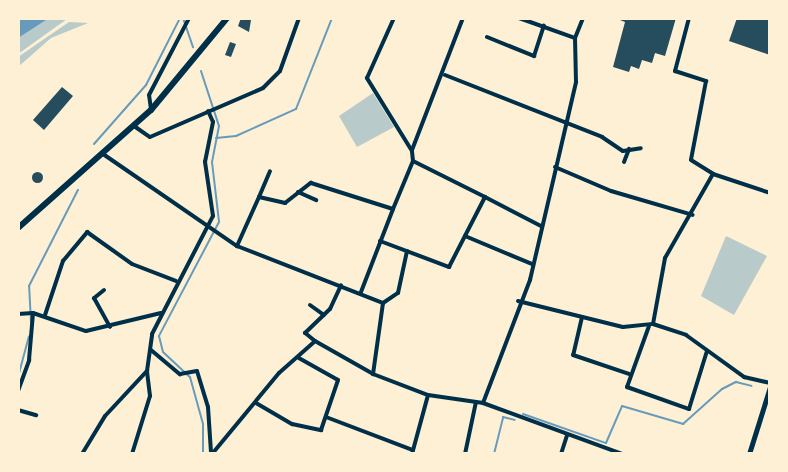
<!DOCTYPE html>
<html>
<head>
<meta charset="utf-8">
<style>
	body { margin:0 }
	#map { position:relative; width:788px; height:472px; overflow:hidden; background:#fdf0d5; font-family:"Golos Text",sans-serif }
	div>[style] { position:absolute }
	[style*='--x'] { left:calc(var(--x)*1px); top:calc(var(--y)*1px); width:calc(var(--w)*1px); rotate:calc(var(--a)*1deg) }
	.green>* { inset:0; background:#b9caca }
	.water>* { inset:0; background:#669bbc }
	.stream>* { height:2px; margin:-1px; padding:0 1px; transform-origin:1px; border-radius:1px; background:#669bbc }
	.building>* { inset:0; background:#264d5e }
	.round { border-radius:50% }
	.minor>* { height:4px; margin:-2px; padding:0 2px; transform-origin:2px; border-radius:2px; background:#003049 }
	.tertiary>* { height:4.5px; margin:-2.25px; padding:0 2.25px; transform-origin:2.25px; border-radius:2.25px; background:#003049 }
	.primary>* { height:6px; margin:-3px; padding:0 3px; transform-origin:3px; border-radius:3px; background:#003049 }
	span { translate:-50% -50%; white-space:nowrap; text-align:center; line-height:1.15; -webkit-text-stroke:4.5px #fdf0d5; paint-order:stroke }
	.frame { position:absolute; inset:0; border:20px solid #fdf0d5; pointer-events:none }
</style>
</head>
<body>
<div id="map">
	<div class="green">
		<i style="clip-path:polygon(45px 18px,90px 18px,67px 19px,18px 54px,18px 35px)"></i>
		<i style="clip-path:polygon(69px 22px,88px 23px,51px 38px,18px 67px,18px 57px)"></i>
		<i style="clip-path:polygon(373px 93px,394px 127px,357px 147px,339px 116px)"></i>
		<i style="clip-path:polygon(726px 236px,767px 256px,734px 315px,701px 296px)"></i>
	</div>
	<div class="water">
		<i style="clip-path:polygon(18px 18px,49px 18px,18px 38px)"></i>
	</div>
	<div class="stream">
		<i style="--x:183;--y:18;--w:31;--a:71"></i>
		<i style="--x:201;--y:71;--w:58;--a:71.9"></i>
		<i style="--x:219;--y:126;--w:37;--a:101"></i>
		<i style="--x:212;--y:162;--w:60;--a:83.3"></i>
		<i style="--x:219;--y:222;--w:129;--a:117.8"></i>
		<i style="--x:159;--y:336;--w:16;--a:76"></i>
		<i style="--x:163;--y:352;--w:37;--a:43"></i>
		<i style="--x:190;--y:377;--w:49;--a:74.5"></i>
		<i style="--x:203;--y:424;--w:30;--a:90"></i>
		<i style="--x:216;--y:138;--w:20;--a:-6"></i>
		<i style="--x:236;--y:136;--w:66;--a:-24.2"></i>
		<i style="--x:296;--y:109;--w:98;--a:-68.4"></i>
		<i style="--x:94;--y:144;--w:79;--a:-48.6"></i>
		<i style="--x:146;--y:85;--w:75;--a:-63.1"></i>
		<i style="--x:31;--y:322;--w:36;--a:-93"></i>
		<i style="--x:29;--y:286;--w:108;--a:-63"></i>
		<i style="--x:18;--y:377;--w:42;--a:-75"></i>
		<i style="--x:523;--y:414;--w:88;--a:19.3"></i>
		<i style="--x:606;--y:443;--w:40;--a:-66.6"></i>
		<i style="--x:622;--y:406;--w:64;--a:16.4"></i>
		<i style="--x:683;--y:424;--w:52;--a:-41.9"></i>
		<i style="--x:722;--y:389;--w:16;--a:-27"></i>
		<i style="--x:736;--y:382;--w:16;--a:14"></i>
		<i style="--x:494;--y:454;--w:38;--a:-76"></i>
		<i style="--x:503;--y:417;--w:12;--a:14"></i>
	</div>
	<div class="building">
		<i style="clip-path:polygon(241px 18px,251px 20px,249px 32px,238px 26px)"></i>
		<i style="clip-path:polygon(615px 18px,676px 18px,665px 56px,655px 53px,652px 63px,642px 60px,639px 69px,631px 66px,629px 72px,613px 67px,625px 22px)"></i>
		<i style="clip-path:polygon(737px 18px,770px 18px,770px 55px,729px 41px)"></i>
		<i style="clip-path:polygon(230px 42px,236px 44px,231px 57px,225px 55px)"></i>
		<i style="clip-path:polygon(62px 87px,73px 96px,44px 130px,33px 120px)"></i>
		<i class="round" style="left:31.5px;top:171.5px;width:11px;height:11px"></i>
	</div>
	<div class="minor">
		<i style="--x:519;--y:18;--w:59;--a:19.7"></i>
		<i style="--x:689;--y:18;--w:55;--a:104.8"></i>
		<i style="--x:675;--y:71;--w:33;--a:18"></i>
		<i style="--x:706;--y:81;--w:80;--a:100.8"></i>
		<i style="--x:691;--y:160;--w:26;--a:32"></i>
		<i style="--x:713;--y:174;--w:60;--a:18.4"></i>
		<i style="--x:487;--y:37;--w:51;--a:22"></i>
		<i style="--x:534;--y:56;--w:32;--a:-72"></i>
		<i style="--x:445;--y:75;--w:169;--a:21.5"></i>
		<i style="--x:602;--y:137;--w:25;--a:34"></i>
		<i style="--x:623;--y:151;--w:18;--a:-9"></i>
		<i style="--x:151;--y:109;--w:14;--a:-98"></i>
		<i style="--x:149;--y:95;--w:87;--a:-62.5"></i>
		<i style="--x:134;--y:126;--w:19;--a:35"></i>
		<i style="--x:150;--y:137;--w:123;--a:-23.4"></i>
		<i style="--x:263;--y:88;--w:24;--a:-45"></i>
		<i style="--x:280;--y:71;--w:56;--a:-70.3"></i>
		<i style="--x:412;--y:150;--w:142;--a:-68.9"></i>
		<i style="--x:103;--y:154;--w:163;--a:34.5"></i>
		<i style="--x:237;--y:246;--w:157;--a:21.3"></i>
		<i style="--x:383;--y:303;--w:72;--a:98"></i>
		<i style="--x:373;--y:374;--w:59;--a:20.9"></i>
		<i style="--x:428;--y:395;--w:56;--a:8.3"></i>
		<i style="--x:483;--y:403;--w:148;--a:20.1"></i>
		<i style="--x:413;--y:161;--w:80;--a:26.6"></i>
		<i style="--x:624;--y:162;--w:14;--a:-69"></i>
		<i style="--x:555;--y:167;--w:61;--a:23.2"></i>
		<i style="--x:611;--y:191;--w:85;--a:16.3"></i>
		<i style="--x:298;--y:192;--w:20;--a:24"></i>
		<i style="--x:259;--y:197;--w:28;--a:-67"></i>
		<i style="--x:465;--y:236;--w:73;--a:22.7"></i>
		<i style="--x:380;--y:241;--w:74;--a:20.6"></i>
		<i style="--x:449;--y:267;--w:79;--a:-62.8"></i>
		<i style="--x:485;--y:197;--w:63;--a:27.4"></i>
		<i style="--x:237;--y:246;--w:54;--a:-65.8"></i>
		<i style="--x:259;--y:197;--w:27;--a:13"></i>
		<i style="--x:285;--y:203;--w:33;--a:-38"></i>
		<i style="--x:311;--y:183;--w:86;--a:17.6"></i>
		<i style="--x:393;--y:209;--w:52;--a:-67.4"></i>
		<i style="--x:413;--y:161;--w:10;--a:-96"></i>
		<i style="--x:412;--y:151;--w:86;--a:-121.7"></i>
		<i style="--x:367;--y:78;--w:66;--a:-65.8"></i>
		<i style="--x:104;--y:290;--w:13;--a:141"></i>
		<i style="--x:94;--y:298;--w:33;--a:61"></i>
		<i style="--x:361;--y:292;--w:89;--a:-68.9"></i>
		<i style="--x:518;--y:301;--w:108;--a:13.9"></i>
		<i style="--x:623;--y:327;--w:30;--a:-6"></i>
		<i style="--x:653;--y:324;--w:35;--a:18"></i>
		<i style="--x:686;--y:335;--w:72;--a:35.9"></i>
		<i style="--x:744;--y:377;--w:27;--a:13"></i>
		<i style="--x:383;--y:303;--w:18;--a:-34"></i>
		<i style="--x:398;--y:293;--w:43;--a:-77.9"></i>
		<i style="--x:310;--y:305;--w:17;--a:36"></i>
		<i style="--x:18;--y:314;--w:15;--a:-4"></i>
		<i style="--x:45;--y:315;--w:57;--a:-71.6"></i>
		<i style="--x:63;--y:261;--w:38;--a:-50"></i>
		<i style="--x:87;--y:232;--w:55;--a:35.4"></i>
		<i style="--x:132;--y:264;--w:47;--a:21.1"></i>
		<i style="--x:582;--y:317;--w:39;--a:103"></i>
		<i style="--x:573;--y:355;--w:59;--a:18.7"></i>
		<i style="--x:653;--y:324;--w:67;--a:-79.7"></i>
		<i style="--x:665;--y:258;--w:97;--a:-60.3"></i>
		<i style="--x:649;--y:326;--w:65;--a:109.8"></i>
		<i style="--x:627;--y:387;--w:66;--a:19.5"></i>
		<i style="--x:689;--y:409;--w:61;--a:-72.8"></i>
		<i style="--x:315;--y:341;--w:67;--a:29.6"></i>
		<i style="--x:151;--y:350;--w:38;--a:40"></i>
		<i style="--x:180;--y:374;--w:17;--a:-10"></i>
		<i style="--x:197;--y:371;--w:38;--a:73"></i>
		<i style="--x:208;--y:407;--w:45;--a:86.2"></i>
		<i style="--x:18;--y:391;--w:33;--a:-70"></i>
		<i style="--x:29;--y:360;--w:47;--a:-85.1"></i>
		<i style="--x:33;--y:313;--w:56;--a:18.8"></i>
		<i style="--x:86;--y:331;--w:77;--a:-13.5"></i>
		<i style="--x:256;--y:403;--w:42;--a:30.3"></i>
		<i style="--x:292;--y:424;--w:30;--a:12"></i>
		<i style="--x:321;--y:430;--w:53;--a:-71.2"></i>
		<i style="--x:338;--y:380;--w:45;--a:-150.6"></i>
		<i style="--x:483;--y:403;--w:132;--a:-69.1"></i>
		<i style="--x:530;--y:280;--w:203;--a:-76.9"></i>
		<i style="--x:576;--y:82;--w:44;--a:-91.3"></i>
		<i style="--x:575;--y:38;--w:22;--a:-68"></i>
		<i style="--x:18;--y:410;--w:19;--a:16"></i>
		<i style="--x:326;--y:417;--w:93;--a:20.8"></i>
		<i style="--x:82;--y:454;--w:44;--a:-58.8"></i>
		<i style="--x:105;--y:416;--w:62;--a:-47"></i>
		<i style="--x:132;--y:454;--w:61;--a:-72.8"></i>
		<i style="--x:150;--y:396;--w:25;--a:-97"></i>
		<i style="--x:147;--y:371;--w:37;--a:-82"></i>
		<i style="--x:152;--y:334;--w:133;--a:-62.7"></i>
		<i style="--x:213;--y:216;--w:55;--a:-98.4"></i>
		<i style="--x:205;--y:162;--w:41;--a:-78.7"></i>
		<i style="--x:213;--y:122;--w:12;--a:-114"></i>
		<i style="--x:212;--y:454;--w:105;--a:-50.4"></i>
		<i style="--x:279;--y:373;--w:48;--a:-41.6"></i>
		<i style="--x:315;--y:341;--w:13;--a:-141"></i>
		<i style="--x:305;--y:333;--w:35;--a:-44"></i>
		<i style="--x:330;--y:309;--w:26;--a:-65"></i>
		<i style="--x:412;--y:454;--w:61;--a:-74.8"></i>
		<i style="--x:465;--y:454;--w:53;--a:-78.1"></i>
		<i style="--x:561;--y:454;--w:20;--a:-72"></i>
	</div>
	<div class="tertiary">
		<i style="--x:749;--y:454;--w:70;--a:-72.6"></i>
	</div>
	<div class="primary">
		<i style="--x:18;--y:228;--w:178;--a:-41.6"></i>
		<i style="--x:151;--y:110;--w:119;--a:-50.4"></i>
	</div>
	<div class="frame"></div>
</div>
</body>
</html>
